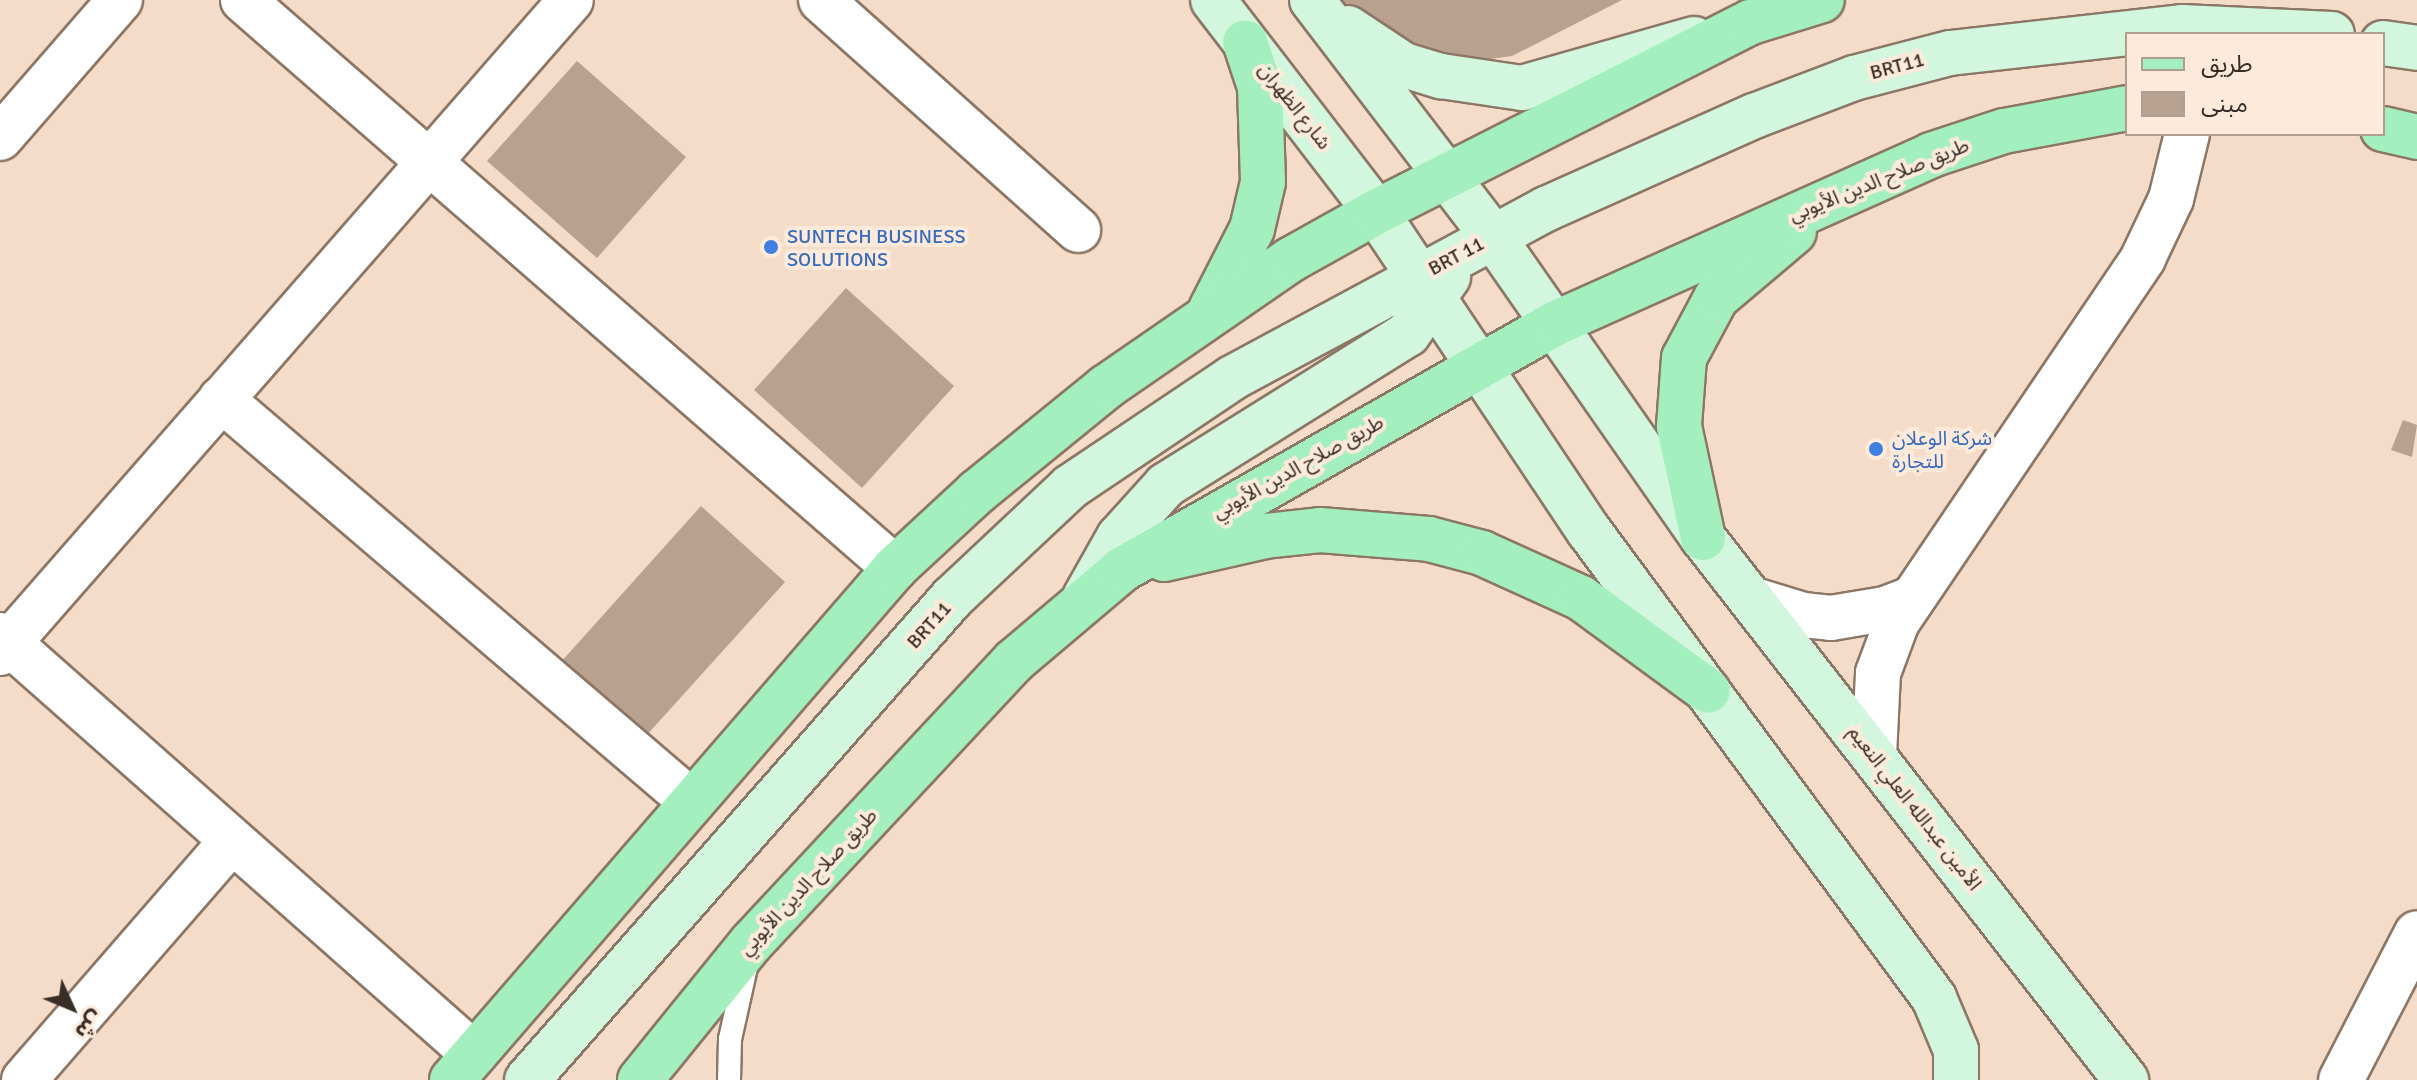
<!DOCTYPE html>
<html>
<head>
<meta charset="utf-8">
<style>
	body { margin:0 }
	#map { position:relative; width:2417px; height:1080px; overflow:hidden; background:#f4dcc8; font-family:Signika,"Noto Sans Arabic",sans-serif }
	div>[style] { position:absolute }
	[style*='--x'] { left:calc(var(--x)*1px); top:calc(var(--y)*1px); width:calc(var(--w)*1px); rotate:calc(var(--a)*1deg) }
	.building>* { inset:0; background:#b8a18f }
	.roads { filter:drop-shadow(2px 0 #8c7665) drop-shadow(-2px 0 #8c7665) drop-shadow(0 2px #8c7665) drop-shadow(0 -2px #8c7665) }
	.lane>* { height:22px; margin:-11px; padding:0 11px; transform-origin:11px; border-radius:11px; background:#fff }
	.street>* { height:44px; margin:-22px; padding:0 22px; transform-origin:22px; border-radius:22px; background:#fff }
	.secondary>* { height:44px; margin:-22px; padding:0 22px; transform-origin:22px; border-radius:22px; background:#d2f7de }
	.primary>* { height:44px; margin:-22px; padding:0 22px; transform-origin:22px; border-radius:22px; background:#a4efbe }
	.dots>* { width:22px; height:22px; translate:-50% -50%; box-sizing:border-box; border:4px solid #feeada; border-radius:50% }
	span { translate:-50% -50%; white-space:nowrap; text-align:center; line-height:1.15; -webkit-text-stroke:8px #feeada; paint-order:stroke }
	.street-label { font-size:20px; color:#382e27 }
	.shop-label { font-size:20px; color:#366cbe }
	.left { translate:0 -50%; text-align:left }
	.legend { position:absolute; left:2125px; top:32px; width:260px; height:104px; box-sizing:border-box; background:#feeada; border:2px solid #af9f92; margin:0; padding:10px 14px; list-style:none; font-size:24px; color:#382e27 }
	.legend li { display:flex; align-items:center; gap:16px; height:40px }
	.legend b { width:40px; border:2px solid #af9f92 }
	.north { position:absolute; left:32px; top:968px; width:80px; height:80px; -webkit-text-stroke:6px #feeada; paint-order:stroke; rotate:134deg; font-size:22px; font-weight:700; line-height:32px; text-align:center; color:#382e27 }
	.north::after { content:''; display:block; margin:auto; width:28px; height:36px; background:#382e27; clip-path:polygon(50% 0,100% 100%,50% 72%,0 100%) }
</style>
</head>
<body>
<div id="map">
	<div class="building">
		<i style="clip-path:polygon(1342px 0,1622px 0,1512px 56px,1462px 63px,1421px 53px,1360px 20px)"></i>
		<i style="clip-path:polygon(577px 61px,686px 157px,597px 258px,487px 161px)"></i>
		<i style="clip-path:polygon(846px 288px,954px 386px,862px 488px,754px 390px)"></i>
		<i style="clip-path:polygon(2403px 420px,2417px 425px,2412px 457px,2391px 450px)"></i>
		<i style="clip-path:polygon(701px 506px,785px 582px,636px 747px,552px 672px)"></i>
	</div>
	<div class="roads">
		<div class="lane">
			<i style="--x:729;--y:1080;--w:41;--a:-88.6"></i>
			<i style="--x:730;--y:1039;--w:78;--a:-77.4"></i>
		</div>
		<div class="street">
			<i style="--x:243;--y:0;--w:865;--a:41.06"></i>
			<i style="--x:821;--y:0;--w:345;--a:41.8"></i>
			<i style="--x:0;--y:138;--w:183;--a:-49"></i>
			<i style="--x:221;--y:399;--w:620;--a:40.55"></i>
			<i style="--x:1751;--y:599;--w:54;--a:17.1"></i>
			<i style="--x:1803;--y:615;--w:28;--a:6"></i>
			<i style="--x:1831;--y:618;--w:55;--a:-9.5"></i>
			<i style="--x:1885;--y:609;--w:28;--a:-21"></i>
			<i style="--x:0;--y:635;--w:633;--a:41.48"></i>
			<i style="--x:0;--y:653;--w:867;--a:-48.83"></i>
			<i style="--x:1874;--y:755;--w:82;--a:-87.2"></i>
			<i style="--x:1878;--y:673;--w:54;--a:-69.6"></i>
			<i style="--x:1897;--y:622;--w:439;--a:-55.9"></i>
			<i style="--x:2143;--y:258;--w:65;--a:-64.6"></i>
			<i style="--x:2171;--y:199;--w:67;--a:-76.2"></i>
			<i style="--x:24;--y:1080;--w:317;--a:-49"></i>
			<i style="--x:2341;--y:1080;--w:165;--a:-62.7"></i>
		</div>
		<div class="secondary">
			<i style="--x:1213;--y:0;--w:267;--a:52.4"></i>
			<i style="--x:1376;--y:212;--w:384;--a:56.3"></i>
			<i style="--x:1589;--y:531;--w:581;--a:53.54"></i>
			<i style="--x:1934;--y:998;--w:56;--a:67.1"></i>
			<i style="--x:1956;--y:1050;--w:30;--a:90"></i>
			<i style="--x:1312;--y:0;--w:298;--a:52.6"></i>
			<i style="--x:1493;--y:237;--w:367;--a:55.1"></i>
			<i style="--x:1703;--y:538;--w:688;--a:52.03"></i>
			<i style="--x:1348;--y:28;--w:67;--a:33.5"></i>
			<i style="--x:1404;--y:65;--w:39;--a:17"></i>
			<i style="--x:1441;--y:76;--w:82;--a:8.4"></i>
			<i style="--x:1522;--y:88;--w:179;--a:-15.9"></i>
			<i style="--x:2383;--y:43;--w:34;--a:8"></i>
			<i style="--x:1085;--y:597;--w:69;--a:-60.5"></i>
			<i style="--x:1119;--y:537;--w:70;--a:-47.9"></i>
			<i style="--x:1166;--y:485;--w:285;--a:-32"></i>
			<i style="--x:1408;--y:334;--w:70;--a:-54.9"></i>
			<i style="--x:527;--y:1080;--w:643;--a:-48.6"></i>
			<i style="--x:952;--y:598;--w:162;--a:-43.2"></i>
			<i style="--x:1070;--y:487;--w:195;--a:-33.9"></i>
			<i style="--x:1232;--y:378;--w:357;--a:-28.3"></i>
			<i style="--x:1546;--y:209;--w:228;--a:-24.1"></i>
			<i style="--x:1754;--y:116;--w:107;--a:-20.8"></i>
			<i style="--x:1854;--y:78;--w:99;--a:-14.6"></i>
			<i style="--x:1950;--y:53;--w:233;--a:-6.4"></i>
			<i style="--x:2182;--y:27;--w:150;--a:2.7"></i>
		</div>
		<div class="primary">
			<i style="--x:2383;--y:129;--w:35;--a:13"></i>
			<i style="--x:1211;--y:309;--w:90;--a:-62.9"></i>
			<i style="--x:1252;--y:229;--w:48;--a:-76.8"></i>
			<i style="--x:1263;--y:182;--w:95;--a:-91.8"></i>
			<i style="--x:1260;--y:87;--w:47;--a:-108.4"></i>
			<i style="--x:1703;--y:538;--w:115;--a:-102.1"></i>
			<i style="--x:1679;--y:426;--w:68;--a:-85.8"></i>
			<i style="--x:1684;--y:358;--w:68;--a:-61.9"></i>
			<i style="--x:1716;--y:298;--w:102;--a:-40.2"></i>
			<i style="--x:1164;--y:559;--w:104;--a:-12.8"></i>
			<i style="--x:1265;--y:536;--w:55;--a:-6.2"></i>
			<i style="--x:1320;--y:530;--w:109;--a:4.7"></i>
			<i style="--x:1429;--y:539;--w:55;--a:14.8"></i>
			<i style="--x:1482;--y:553;--w:109;--a:24.4"></i>
			<i style="--x:1581;--y:598;--w:157;--a:36.2"></i>
			<i style="--x:452;--y:1080;--w:677;--a:-49.13"></i>
			<i style="--x:895;--y:568;--w:112;--a:-42.8"></i>
			<i style="--x:977;--y:492;--w:166;--a:-39.1"></i>
			<i style="--x:1106;--y:387;--w:224;--a:-34.6"></i>
			<i style="--x:1290;--y:260;--w:98;--a:-29.2"></i>
			<i style="--x:1376;--y:212;--w:420;--a:-26.9"></i>
			<i style="--x:1751;--y:22;--w:74;--a:-17.2"></i>
			<i style="--x:640;--y:1080;--w:176;--a:-51"></i>
			<i style="--x:751;--y:943;--w:386;--a:-47"></i>
			<i style="--x:1014;--y:661;--w:143;--a:-40.2"></i>
			<i style="--x:1123;--y:569;--w:496;--a:-29.6"></i>
			<i style="--x:1554;--y:324;--w:413;--a:-24.1"></i>
			<i style="--x:1931;--y:155;--w:77;--a:-18.2"></i>
			<i style="--x:2004;--y:131;--w:125;--a:-10.6"></i>
		</div>
	</div>
	<div class="dots">
		<i style="left:771px;top:247px;background:#3f7fe0"></i>
		<i style="left:1876px;top:449px;background:#3f7fe0"></i>
	</div>
	<div class="street-label">
		<span style="left:1897px;top:66px;rotate:-15deg">BRT11</span>
		<span style="left:1295px;top:106px;rotate:52deg">شارع الظهران</span>
		<span style="left:1879px;top:180px;rotate:-22deg">طريق صلاح الدين الأيوبي</span>
		<span style="left:1456px;top:256px;rotate:-28deg">BRT 11</span>
		<span style="left:1298px;top:467px;rotate:-29deg">طريق صلاح الدين الأيوبي</span>
		<span style="left:929px;top:625px;rotate:-48deg">BRT11</span>
		<span style="left:1915px;top:808px;rotate:52deg">الأمين عبدالله العلي النعيم</span>
		<span style="left:808px;top:882px;rotate:-47deg">طريق صلاح الدين الأيوبي</span>
	</div>
	<div class="shop-label">
		<span class="left" style="left:787px;top:248px">SUNTECH BUSINESS<br>SOLUTIONS</span>
		<span class="left" style="left:1892px;top:450px">شركة الوعلان<br>للتجارة</span>
	</div>
	<ul class="legend">
	<li><b style="height:10px;background:#a4efbe"></b>طريق</li>
	<li><b style="height:22px;background:#b8a18f"></b>مبنى</li>
	</ul>
	<div class="north">ش</div>
</div>
</body>
</html>
